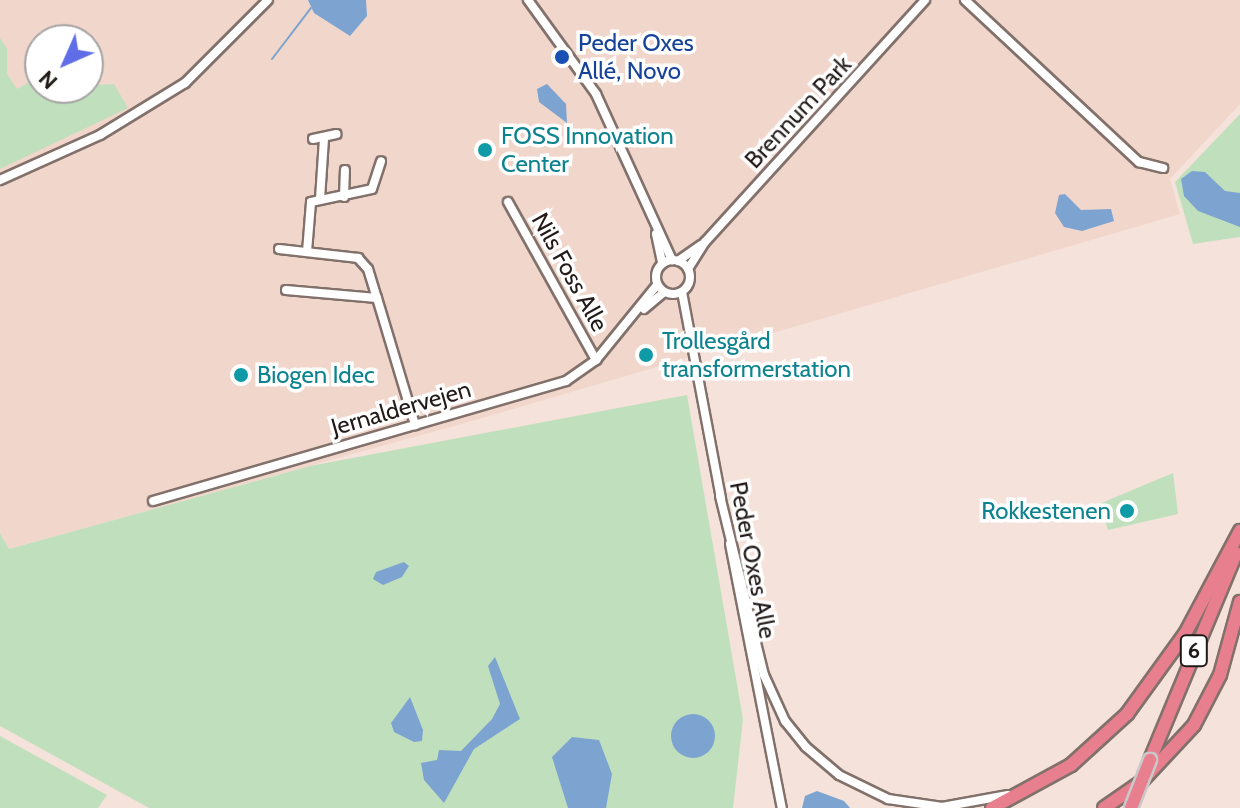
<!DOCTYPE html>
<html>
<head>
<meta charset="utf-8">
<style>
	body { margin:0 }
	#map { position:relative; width:1240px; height:808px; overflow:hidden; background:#f5e2da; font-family:Cabin,sans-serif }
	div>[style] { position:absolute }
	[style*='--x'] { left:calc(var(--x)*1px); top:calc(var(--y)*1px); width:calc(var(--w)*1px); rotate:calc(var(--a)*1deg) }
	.built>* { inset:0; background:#f1d6cb }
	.green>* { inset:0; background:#c0e0bd }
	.water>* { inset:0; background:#7da3d1 }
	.round { border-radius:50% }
	.stream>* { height:2px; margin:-1px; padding:0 1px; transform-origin:1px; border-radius:1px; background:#7da3d1 }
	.roads { filter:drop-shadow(2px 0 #82716b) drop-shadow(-2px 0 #82716b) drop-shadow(0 2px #82716b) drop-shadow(0 -2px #82716b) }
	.minor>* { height:8px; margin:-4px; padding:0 4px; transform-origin:4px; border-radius:4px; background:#fff }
	.minor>.ring { margin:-4px; padding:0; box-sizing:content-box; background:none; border:8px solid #fff; border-radius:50% }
	.highway>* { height:12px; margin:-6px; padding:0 6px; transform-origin:6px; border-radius:6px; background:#e87f8f }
	.bridges { filter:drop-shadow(2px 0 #cac8c8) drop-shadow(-2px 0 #cac8c8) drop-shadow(0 2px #cac8c8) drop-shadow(0 -2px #cac8c8) }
	.highway-bridge>* { height:12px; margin:-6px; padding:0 6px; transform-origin:6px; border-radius:6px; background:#e87f8f }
	.dots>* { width:22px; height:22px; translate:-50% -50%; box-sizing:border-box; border:4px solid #fff; border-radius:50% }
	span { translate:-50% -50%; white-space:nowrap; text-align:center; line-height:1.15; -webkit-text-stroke:7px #fff; paint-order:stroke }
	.shield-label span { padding:2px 6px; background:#fff; border:2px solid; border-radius:6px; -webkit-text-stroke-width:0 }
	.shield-label { font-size:22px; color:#211a18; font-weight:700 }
	.transit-label { font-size:24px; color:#164399 }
	.left { translate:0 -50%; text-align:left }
	.street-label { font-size:24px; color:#211a18 }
	.culture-label { font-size:24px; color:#0d838f }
	.right { translate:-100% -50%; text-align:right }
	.north { position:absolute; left:24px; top:24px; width:80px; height:80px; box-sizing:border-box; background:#fff; border:2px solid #a6a3a3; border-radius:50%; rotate:225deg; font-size:22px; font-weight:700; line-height:32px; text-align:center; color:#211a18 }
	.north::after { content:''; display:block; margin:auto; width:28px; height:36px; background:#5f6ee6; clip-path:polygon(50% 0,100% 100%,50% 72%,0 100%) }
</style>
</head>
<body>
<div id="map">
	<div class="built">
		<i style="clip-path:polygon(evenodd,0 0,1240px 0,1240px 104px,1170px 179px,1180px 214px,465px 423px,9px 549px,0 533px,0 0,40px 40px,88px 40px,88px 88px,40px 88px,40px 40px)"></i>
	</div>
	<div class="green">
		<i style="clip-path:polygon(0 38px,7px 49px,7px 74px,17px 89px,40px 76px,40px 88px,114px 84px,128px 108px,0 169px)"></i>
		<i style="clip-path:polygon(1240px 114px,1240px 237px,1193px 244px,1175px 182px)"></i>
		<i style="clip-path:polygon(687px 395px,743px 719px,733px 808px,149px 808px,0 726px,0 533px,9px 549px,310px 466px)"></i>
		<i style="clip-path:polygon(1173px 473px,1178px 514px,1108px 530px,1099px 504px)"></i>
		<i style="clip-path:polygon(0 736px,107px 795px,98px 808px,0 808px)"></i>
	</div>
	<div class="water">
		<i style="clip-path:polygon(308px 0,366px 0,367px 16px,350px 36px,314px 13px)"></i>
		<i style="clip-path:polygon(547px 84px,566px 104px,567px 123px,539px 102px,537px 89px)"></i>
		<i style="clip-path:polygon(1192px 171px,1205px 172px,1225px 191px,1240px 193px,1240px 227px,1198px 211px,1184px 196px,1181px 179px)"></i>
		<i style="clip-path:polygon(1065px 194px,1081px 210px,1111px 209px,1114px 221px,1082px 231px,1064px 227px,1055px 213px,1059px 195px)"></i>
		<i style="clip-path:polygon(404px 562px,409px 566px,402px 577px,383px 585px,373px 579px,376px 572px)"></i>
		<i style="clip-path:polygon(495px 657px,520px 719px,474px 749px,444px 803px,424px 780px,421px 763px,437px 760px,439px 750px,461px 751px,492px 719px,500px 704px,488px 666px)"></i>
		<i style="clip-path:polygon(410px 697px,423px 730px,422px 741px,414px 742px,394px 732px,391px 723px)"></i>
		<i class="round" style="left:671px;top:714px;width:44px;height:44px"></i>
		<i style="clip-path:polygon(572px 737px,599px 740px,612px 774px,606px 808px,568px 808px,552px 757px)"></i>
		<i style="clip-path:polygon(817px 791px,844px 801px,850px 808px,802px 808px,805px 796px)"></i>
	</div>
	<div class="stream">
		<i style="--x:272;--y:59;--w:64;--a:-52.6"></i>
	</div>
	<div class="roads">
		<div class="minor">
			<i style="--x:528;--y:0;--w:116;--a:54.1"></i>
			<i style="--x:596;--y:94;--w:183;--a:65.4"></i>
			<i style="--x:965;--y:0;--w:238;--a:43"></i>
			<i style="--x:1139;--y:162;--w:25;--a:14"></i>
			<i style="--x:313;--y:139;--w:24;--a:-12"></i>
			<i style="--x:0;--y:180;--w:110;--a:-24.2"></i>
			<i style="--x:100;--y:135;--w:100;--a:-31.5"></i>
			<i style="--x:185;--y:83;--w:117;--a:-45"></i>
			<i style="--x:344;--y:197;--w:27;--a:-88"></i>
			<i style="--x:320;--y:199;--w:61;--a:-86.2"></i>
			<i style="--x:508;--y:202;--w:181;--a:60.9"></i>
			<i style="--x:656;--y:234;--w:30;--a:78"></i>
			<i style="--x:279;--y:249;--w:80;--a:6.5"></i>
			<i style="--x:358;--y:258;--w:15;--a:48"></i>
			<i style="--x:368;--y:269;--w:30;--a:73"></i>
			<i style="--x:307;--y:252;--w:50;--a:-85.4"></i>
			<i style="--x:311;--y:202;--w:62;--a:-12"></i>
			<i style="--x:372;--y:189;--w:29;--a:-72"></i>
			<i class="ring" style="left:656px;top:260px;width:26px;height:26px"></i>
			<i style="--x:678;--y:261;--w:28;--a:-35"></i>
			<i style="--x:688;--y:269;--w:32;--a:-58"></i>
			<i style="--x:705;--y:242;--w:327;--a:-47.7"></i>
			<i style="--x:286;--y:290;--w:91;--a:5"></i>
			<i style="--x:377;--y:298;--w:133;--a:73.3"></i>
			<i style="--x:682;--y:292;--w:211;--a:79.3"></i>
			<i style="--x:644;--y:309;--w:26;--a:-40"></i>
			<i style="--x:720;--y:496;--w:184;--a:76.2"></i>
			<i style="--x:764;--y:675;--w:51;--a:65.5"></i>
			<i style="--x:785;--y:721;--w:33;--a:51"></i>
			<i style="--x:806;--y:747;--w:43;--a:40.3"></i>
			<i style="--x:839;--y:775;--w:55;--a:26.1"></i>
			<i style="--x:888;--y:799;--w:55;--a:8.4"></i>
			<i style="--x:942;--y:807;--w:67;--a:-10.3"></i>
			<i style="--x:153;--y:501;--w:430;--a:-16.2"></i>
			<i style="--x:566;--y:381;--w:37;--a:-35"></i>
			<i style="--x:596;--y:360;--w:97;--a:-50.9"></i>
			<i style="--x:730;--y:544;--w:269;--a:78.9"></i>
		</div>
		<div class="highway">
			<i style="--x:1150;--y:760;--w:224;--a:-67.4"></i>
			<i style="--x:992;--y:808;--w:90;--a:-28.6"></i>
			<i style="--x:1071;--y:765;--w:76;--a:-42.3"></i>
			<i style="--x:1127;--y:714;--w:99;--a:-54.1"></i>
			<i style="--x:1185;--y:634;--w:117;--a:-61.9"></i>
			<i style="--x:1104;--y:808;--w:44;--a:-34.8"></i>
			<i style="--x:1140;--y:783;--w:79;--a:-47"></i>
			<i style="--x:1194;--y:725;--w:56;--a:-62.5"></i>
			<i style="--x:1220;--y:675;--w:76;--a:-74.7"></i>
		</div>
	</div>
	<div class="bridges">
		<div class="highway-bridge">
			<i style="--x:1131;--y:808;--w:52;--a:-68.4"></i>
		</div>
	</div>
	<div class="dots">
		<i style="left:562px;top:57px;background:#1a4fb4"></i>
		<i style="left:485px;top:150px;background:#0f9aa8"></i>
		<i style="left:646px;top:355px;background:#0f9aa8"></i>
		<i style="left:241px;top:375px;background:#0f9aa8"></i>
		<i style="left:1127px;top:511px;background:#0f9aa8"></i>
	</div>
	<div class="shield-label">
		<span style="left:1194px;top:651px">6</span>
	</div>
	<div class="transit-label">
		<span class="left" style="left:578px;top:57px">Peder Oxes<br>Allé, Novo</span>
	</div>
	<div class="street-label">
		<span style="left:798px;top:112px;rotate:-47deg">Brennum Park</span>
		<span style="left:570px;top:272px;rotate:61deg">Nils Foss Alle</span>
		<span style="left:401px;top:408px;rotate:-16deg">Jernaldervejen</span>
		<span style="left:753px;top:560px;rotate:79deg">Peder Oxes Alle</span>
	</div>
	<div class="culture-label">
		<span class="left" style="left:501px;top:150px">FOSS Innovation<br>Center</span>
		<span class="left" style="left:662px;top:355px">Trollesgård<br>transformerstation</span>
		<span class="left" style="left:257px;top:375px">Biogen Idec</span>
		<span class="right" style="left:1111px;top:511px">Rokkestenen</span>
	</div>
	<div class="north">N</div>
</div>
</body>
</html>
